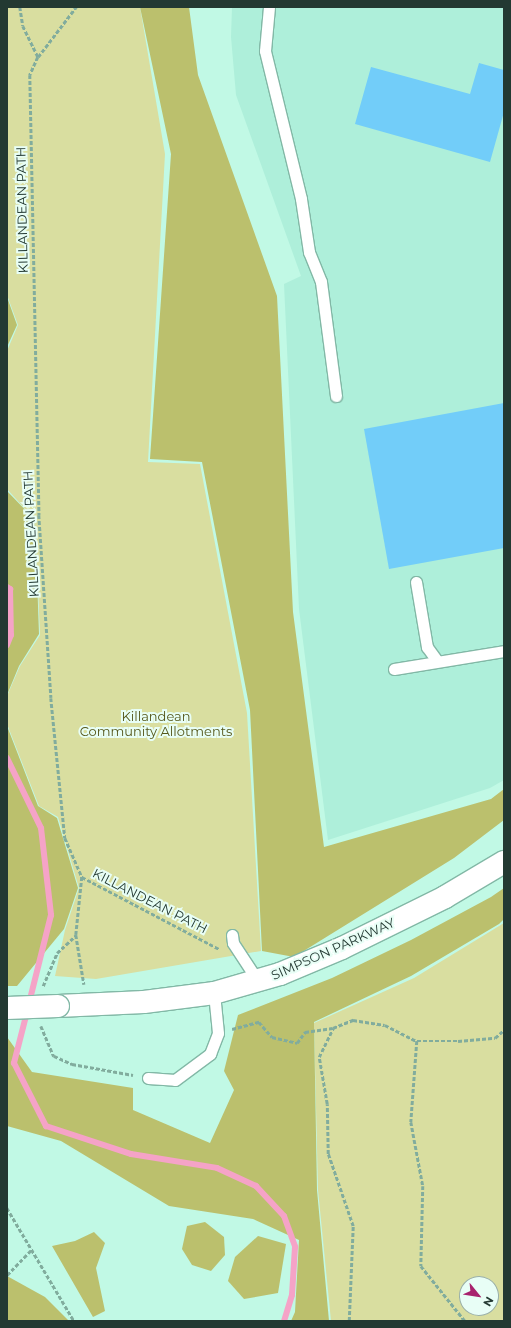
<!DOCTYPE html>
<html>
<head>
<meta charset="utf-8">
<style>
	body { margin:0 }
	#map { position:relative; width:511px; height:1328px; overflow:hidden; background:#c1f9e5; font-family:Montserrat,sans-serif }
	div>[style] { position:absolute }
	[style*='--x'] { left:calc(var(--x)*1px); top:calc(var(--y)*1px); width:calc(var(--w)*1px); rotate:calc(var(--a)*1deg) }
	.built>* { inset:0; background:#aeefda }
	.green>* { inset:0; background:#d9dea0 }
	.forest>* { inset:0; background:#bbc06d }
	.stream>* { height:6px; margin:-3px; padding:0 3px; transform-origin:3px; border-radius:3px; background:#f5a3c7 }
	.building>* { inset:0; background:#72cdf9 }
	.path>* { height:2.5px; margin-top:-1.25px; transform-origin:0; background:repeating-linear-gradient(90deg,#81ac9d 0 4px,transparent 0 6px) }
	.roads { filter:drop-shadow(1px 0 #82b8a6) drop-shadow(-1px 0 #82b8a6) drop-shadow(0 1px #82b8a6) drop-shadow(0 -1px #82b8a6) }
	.lane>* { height:11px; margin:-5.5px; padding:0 5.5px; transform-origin:5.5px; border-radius:5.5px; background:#fff }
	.secondary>* { height:22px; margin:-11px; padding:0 11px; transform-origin:11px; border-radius:11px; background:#fff }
	.bridges { filter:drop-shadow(1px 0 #82b8a6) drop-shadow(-1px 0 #82b8a6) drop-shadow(0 1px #82b8a6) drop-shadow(0 -1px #82b8a6) }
	.secondary-bridge>* { height:22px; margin:-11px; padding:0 11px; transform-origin:11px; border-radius:11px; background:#fff }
	span { translate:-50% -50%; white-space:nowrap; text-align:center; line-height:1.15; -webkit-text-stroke:4px #e8fef6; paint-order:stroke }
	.street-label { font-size:13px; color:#233932 }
	.park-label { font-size:13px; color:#55571a }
	.frame { position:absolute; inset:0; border:8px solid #233932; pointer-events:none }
	.north { position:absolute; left:459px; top:1276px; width:40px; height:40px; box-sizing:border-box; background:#e8fef6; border:1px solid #99afa8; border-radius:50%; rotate:120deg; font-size:11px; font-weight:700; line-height:16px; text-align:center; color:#233932 }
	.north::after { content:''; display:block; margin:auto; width:14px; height:18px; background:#a8236e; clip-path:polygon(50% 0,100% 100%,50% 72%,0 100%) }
</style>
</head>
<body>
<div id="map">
	<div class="built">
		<i style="clip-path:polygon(232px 7px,504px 7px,504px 780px,490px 788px,328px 840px,299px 609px,284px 284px,301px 276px,236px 95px,231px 37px)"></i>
	</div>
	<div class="green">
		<i style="clip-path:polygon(7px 7px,140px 7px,165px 154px,148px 462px,200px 464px,247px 713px,261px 951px,96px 979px,55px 976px,65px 930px,79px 888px,58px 817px,39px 806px,7px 724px,7px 696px,20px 666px,40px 635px,35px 520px,7px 489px,7px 351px,18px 325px,7px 295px)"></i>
		<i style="clip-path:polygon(evenodd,504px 923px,504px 1321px,331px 1321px,318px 1190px,314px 1023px,414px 978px,504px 923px,467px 1284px,491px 1284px,491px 1308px,467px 1308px,467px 1284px)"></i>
	</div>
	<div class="forest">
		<i style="clip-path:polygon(140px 7px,189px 7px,198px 75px,277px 296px,293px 612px,324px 847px,491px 799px,504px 789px,504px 820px,454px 858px,294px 957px,262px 951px,250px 710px,202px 462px,150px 459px,171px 154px)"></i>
		<i style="clip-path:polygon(7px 297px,17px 325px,7px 347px)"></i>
		<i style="clip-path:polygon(7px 491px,35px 520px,39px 634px,19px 666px,7px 695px)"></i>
		<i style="clip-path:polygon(7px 726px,38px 806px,57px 818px,78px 888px,64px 929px,17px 986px,7px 986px)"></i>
		<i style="clip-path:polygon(504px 888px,504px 919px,499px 924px,411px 976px,314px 1022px,317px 1190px,329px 1321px,291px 1321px,295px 1312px,299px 1240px,253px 1219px,169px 1206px,61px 1141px,7px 1126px,7px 1037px,32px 1072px,133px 1088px,133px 1110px,210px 1143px,234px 1090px,224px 1071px,238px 1015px,332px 978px,411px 940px,491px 897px)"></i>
		<i style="clip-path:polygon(205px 1222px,224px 1237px,225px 1255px,211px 1271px,192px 1265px,182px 1249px,187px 1226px)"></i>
		<i style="clip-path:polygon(94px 1232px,105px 1243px,96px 1268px,105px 1311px,93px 1317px,52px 1246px,75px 1241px)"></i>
		<i style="clip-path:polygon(258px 1236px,286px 1244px,278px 1293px,244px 1299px,228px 1281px,235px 1257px)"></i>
		<i style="clip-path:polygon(7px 1276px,45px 1297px,69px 1321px,7px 1321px)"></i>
	</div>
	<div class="stream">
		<i style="--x:7;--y:587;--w:4;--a:34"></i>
		<i style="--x:10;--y:589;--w:46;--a:88.8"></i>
		<i style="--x:11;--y:635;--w:11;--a:112"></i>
		<i style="--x:7;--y:758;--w:78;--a:64.1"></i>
		<i style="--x:41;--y:828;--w:88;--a:83.4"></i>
		<i style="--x:51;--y:915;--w:91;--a:104"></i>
		<i style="--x:27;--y:1012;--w:53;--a:104.3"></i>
		<i style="--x:14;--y:1063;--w:71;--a:63.1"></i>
		<i style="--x:46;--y:1126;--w:89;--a:18.2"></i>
		<i style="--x:131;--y:1154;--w:87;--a:9.2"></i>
		<i style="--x:217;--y:1168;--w:43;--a:24.8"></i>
		<i style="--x:256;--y:1186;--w:41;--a:47"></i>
		<i style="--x:284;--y:1216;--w:33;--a:70"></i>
		<i style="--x:295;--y:1247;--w:48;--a:93.6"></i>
		<i style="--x:292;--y:1295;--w:27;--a:107"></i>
	</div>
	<div class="building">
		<i style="clip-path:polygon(479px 63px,504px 70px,504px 112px,490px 162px,355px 124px,371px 67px,470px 94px)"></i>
		<i style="clip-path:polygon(504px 403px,504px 548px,389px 569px,364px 429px)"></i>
	</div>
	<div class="path">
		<i style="--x:20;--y:7;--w:19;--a:81"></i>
		<i style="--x:23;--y:26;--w:34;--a:64"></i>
		<i style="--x:38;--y:57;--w:20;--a:114"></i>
		<i style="--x:30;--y:75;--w:440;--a:88.8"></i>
		<i style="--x:39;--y:515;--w:183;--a:86.2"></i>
		<i style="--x:51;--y:698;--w:141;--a:84.3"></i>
		<i style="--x:65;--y:838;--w:43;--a:66.4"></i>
		<i style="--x:82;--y:877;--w:155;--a:27.7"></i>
		<i style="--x:38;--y:57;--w:63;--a:-52.8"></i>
		<i style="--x:82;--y:877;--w:58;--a:95.9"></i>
		<i style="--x:76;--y:935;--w:50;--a:80.7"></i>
		<i style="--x:43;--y:986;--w:36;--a:-67"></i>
		<i style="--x:57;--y:953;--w:26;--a:-43"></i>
		<i style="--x:41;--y:1026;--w:33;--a:67"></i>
		<i style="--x:54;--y:1056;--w:20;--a:24"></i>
		<i style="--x:72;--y:1064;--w:62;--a:10.2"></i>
		<i style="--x:232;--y:1029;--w:28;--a:-15"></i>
		<i style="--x:259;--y:1022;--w:20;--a:49"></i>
		<i style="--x:272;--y:1037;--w:26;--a:13"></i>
		<i style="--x:297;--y:1043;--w:14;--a:-54"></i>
		<i style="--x:305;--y:1032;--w:28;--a:-8"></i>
		<i style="--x:417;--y:1041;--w:81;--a:94.2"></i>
		<i style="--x:411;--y:1122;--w:65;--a:79.4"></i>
		<i style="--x:423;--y:1186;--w:80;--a:91.4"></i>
		<i style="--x:421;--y:1266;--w:70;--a:51.3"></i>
		<i style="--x:7;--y:1208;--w:131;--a:59.3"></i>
		<i style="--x:7;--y:1275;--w:36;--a:-46"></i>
		<i style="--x:349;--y:1321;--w:95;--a:-87.6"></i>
		<i style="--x:353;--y:1226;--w:76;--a:-109.1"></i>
		<i style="--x:328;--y:1154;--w:50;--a:-91.1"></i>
		<i style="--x:327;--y:1104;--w:48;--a:-99.7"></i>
		<i style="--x:319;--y:1057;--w:32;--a:-64"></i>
		<i style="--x:333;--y:1028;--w:22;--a:-22"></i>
		<i style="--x:353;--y:1020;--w:32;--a:9"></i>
		<i style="--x:385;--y:1025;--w:36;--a:27"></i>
		<i style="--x:417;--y:1041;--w:41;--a:0"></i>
		<i style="--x:458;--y:1041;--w:37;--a:-5"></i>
		<i style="--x:495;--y:1038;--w:12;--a:-42"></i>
	</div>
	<div class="roads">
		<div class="lane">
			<i style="--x:269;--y:7;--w:44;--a:95.2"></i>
			<i style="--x:265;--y:51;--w:152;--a:76.3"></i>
			<i style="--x:301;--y:199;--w:54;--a:81.4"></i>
			<i style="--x:309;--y:252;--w:32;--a:68"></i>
			<i style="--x:321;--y:282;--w:115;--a:82.5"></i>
			<i style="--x:416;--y:582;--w:66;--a:80.4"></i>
			<i style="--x:427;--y:647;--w:17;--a:54"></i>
			<i style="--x:394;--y:669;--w:111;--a:-9.3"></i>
			<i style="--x:232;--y:935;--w:8;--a:83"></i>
			<i style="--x:233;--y:943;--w:45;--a:56.7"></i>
			<i style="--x:148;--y:1078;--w:27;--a:4"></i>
			<i style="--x:175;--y:1080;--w:44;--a:-36.6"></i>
			<i style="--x:210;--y:1054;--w:22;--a:-69"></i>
			<i style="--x:218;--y:1033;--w:40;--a:-95.7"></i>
		</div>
		<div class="secondary">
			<i style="--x:58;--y:1006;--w:86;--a:-2.7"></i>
			<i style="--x:144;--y:1002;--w:71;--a:-7.3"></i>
			<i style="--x:214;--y:993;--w:69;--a:-16.1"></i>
			<i style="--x:280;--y:974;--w:67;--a:-22.8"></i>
			<i style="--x:342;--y:948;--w:115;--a:-26.3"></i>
			<i style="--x:445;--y:897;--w:69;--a:-30.7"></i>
		</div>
	</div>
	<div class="bridges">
		<div class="secondary-bridge">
			<i style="--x:7;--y:1008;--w:51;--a:-2.2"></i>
		</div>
	</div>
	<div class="street-label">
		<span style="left:22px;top:210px;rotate:-91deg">KILLANDEAN PATH</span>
		<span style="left:31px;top:534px;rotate:-93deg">KILLANDEAN PATH</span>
		<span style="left:150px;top:901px;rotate:27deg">KILLANDEAN PATH</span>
		<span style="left:333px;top:949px;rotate:-24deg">SIMPSON PARKWAY</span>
	</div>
	<div class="park-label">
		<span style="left:156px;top:724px">Killandean<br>Community Allotments</span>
	</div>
	<div class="frame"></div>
	<div class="north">N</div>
</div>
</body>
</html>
